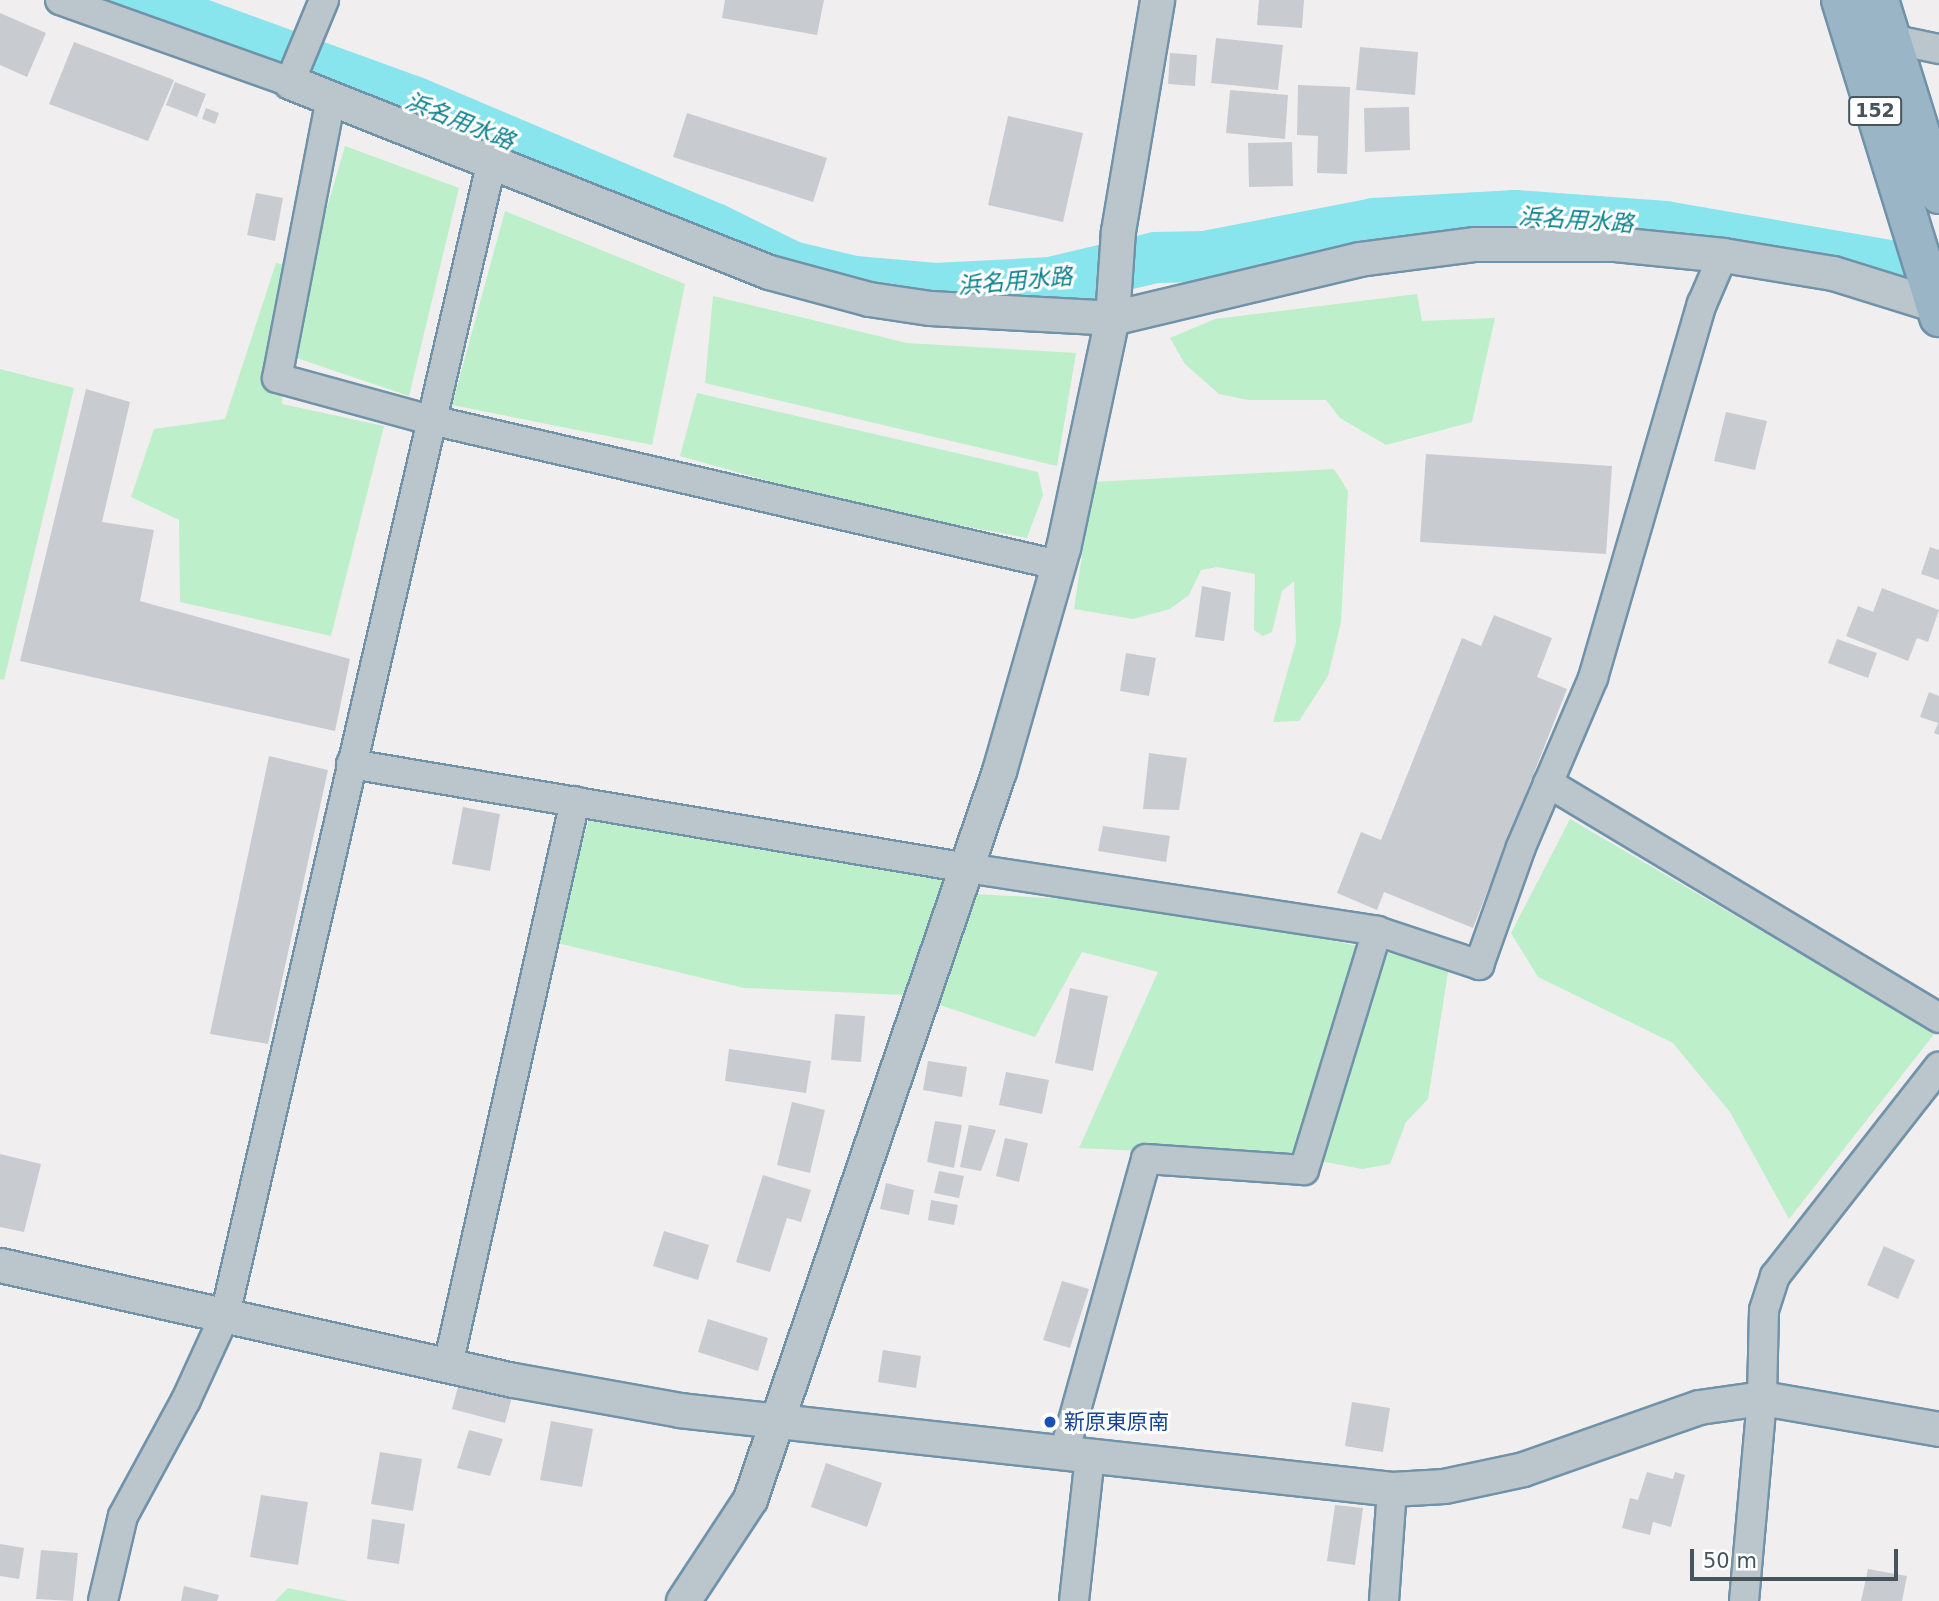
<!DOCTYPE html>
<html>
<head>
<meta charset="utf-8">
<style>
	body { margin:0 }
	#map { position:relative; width:1939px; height:1601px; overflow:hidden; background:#f1eeef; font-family:"DejaVu Sans","Noto Sans JP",sans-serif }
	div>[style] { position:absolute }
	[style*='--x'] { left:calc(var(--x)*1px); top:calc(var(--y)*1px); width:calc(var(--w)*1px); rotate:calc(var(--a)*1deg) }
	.green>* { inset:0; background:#bcefca }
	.river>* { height:51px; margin:-25.5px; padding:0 25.5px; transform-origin:25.5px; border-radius:25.5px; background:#88e4ed }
	.building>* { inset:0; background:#c8ccd1 }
	.roads { filter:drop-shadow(2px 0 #7093aa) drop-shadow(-2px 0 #7093aa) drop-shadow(0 2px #7093aa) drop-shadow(0 -2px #7093aa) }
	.minor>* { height:28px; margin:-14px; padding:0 14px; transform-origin:14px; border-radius:14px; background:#bac5cc }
	.tertiary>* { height:33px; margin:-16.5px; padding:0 16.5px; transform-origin:16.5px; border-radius:16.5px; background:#bac5cc }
	.trunk>* { height:38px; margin:-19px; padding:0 19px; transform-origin:19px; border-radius:19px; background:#99b5c6 }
	.dots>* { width:19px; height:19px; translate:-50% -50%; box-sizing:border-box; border:4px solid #fff; border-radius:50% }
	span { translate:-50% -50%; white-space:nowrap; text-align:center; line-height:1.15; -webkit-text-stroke:6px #fff; paint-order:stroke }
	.shield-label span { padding:2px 5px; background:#fff; border:2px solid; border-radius:5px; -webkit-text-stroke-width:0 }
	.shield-label { font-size:19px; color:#46545c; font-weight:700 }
	.transit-label { font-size:21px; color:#164399 }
	.left { translate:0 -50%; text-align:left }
	.water-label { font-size:23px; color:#0b818c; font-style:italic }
	.scale { position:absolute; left:1690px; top:1549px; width:208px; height:32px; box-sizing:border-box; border:4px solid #46545c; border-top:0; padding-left:9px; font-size:21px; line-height:24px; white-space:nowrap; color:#46545c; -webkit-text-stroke:5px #fff; paint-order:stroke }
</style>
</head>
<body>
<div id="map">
	<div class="green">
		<i style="clip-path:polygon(345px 146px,459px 188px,409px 396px,285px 354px,282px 404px,384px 426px,331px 636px,180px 602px,179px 520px,131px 497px,154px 429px,225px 419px,276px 263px,293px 267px,287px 345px)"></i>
		<i style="clip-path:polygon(505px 211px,685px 284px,652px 445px,452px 405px)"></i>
		<i style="clip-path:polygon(1417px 294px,1422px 321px,1495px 318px,1472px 422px,1386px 445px,1340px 418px,1326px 400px,1248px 400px,1219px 394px,1185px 364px,1170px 338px,1215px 319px)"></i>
		<i style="clip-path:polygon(713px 296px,907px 343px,1076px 353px,1057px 466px,705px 383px)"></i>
		<i style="clip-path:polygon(0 369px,74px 388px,4px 680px,0 679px)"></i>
		<i style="clip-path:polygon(697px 393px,1038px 472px,1043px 495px,1027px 538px,857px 506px,680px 456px)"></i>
		<i style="clip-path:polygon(1334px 469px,1348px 491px,1341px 622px,1328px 676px,1299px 721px,1273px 722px,1296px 642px,1294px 581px,1282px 591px,1272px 632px,1263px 636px,1254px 630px,1255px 574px,1217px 567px,1201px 570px,1189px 595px,1170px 609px,1133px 619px,1074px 609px,1093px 482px)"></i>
		<i style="clip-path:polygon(590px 816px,945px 875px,905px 995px,744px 988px,553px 942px)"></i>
		<i style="clip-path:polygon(1570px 819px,1935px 1033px,1789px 1219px,1730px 1112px,1673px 1043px,1538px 977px,1511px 933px)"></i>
		<i style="clip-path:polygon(973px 894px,1165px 904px,1449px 966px,1428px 1099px,1406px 1122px,1390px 1164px,1362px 1169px,1309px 1159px,1079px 1148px,1158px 972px,1082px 952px,1035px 1037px,937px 1004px)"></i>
		<i style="clip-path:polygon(288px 1588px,348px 1601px,275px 1601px)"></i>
	</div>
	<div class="river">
		<i style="--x:135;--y:0;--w:296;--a:20"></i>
		<i style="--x:413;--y:101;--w:327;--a:22.9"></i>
		<i style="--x:714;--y:228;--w:86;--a:26.3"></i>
		<i style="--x:791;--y:266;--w:65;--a:13.4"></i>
		<i style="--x:854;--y:281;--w:81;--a:4.9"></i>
		<i style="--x:935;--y:288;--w:115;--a:-3"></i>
		<i style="--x:1050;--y:282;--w:108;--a:-13.4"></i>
		<i style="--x:1155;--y:257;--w:49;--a:-1.2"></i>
		<i style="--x:1204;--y:256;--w:172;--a:-11"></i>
		<i style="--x:1373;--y:223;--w:142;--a:-3.2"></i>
		<i style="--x:1515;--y:215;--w:150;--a:4.2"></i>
		<i style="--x:1665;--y:226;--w:278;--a:9.9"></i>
	</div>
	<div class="building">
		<i style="clip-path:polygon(725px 0,824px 0,817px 35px,722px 18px)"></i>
		<i style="clip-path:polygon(1259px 0,1304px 0,1302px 28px,1257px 25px)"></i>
		<i style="clip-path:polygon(0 13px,46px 33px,27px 77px,0 65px)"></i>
		<i style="clip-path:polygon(1216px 38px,1283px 45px,1278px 90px,1211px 83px)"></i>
		<i style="clip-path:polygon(74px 42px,174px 80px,148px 141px,49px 104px)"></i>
		<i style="clip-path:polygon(1360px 47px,1418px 52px,1415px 95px,1356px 90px)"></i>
		<i style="clip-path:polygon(1170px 53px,1197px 55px,1195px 86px,1168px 84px)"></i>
		<i style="clip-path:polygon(175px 82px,206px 94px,197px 117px,166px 105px)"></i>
		<i style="clip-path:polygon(1298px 85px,1350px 87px,1347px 174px,1317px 173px,1318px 136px,1297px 135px)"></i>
		<i style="clip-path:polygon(1230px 90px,1288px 95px,1285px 139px,1226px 133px)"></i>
		<i style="clip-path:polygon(1409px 107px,1410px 150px,1365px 152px,1364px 108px)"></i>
		<i style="clip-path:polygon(206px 108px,219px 113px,215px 124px,202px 119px)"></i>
		<i style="clip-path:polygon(687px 113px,827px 158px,813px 202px,673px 157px)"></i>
		<i style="clip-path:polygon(1008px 116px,1083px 133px,1063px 222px,988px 205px)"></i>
		<i style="clip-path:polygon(1292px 142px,1293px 186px,1249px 187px,1248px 143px)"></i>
		<i style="clip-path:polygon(256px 193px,283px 198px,275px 241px,247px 235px)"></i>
		<i style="clip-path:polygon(86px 389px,130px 402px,102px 522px,154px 530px,140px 601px,350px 659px,335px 731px,20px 661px)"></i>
		<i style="clip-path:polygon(1726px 412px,1767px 421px,1755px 470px,1714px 461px)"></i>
		<i style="clip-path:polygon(1426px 454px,1612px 466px,1606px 554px,1420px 542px)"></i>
		<i style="clip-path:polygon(1930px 547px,1939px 550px,1939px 580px,1921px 574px)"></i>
		<i style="clip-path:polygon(1202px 586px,1231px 592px,1224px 641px,1195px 637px)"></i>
		<i style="clip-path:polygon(1882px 588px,1939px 610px,1928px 642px,1917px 638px,1908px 661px,1846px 636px,1858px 606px,1873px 612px)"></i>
		<i style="clip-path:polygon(1494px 615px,1552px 638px,1537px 677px,1567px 689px,1473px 928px,1384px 892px,1377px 910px,1337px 893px,1361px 832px,1381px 840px,1462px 638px,1481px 646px)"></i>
		<i style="clip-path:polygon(1837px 639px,1877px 653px,1868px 678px,1828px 663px)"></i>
		<i style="clip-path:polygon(1126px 653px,1156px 658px,1149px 696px,1120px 691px)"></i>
		<i style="clip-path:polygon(1929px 692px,1939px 696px,1939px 735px,1934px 733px,1938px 723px,1920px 717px)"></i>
		<i style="clip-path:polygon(1149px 753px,1187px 758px,1179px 810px,1143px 809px)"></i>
		<i style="clip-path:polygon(269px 756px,328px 770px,268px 1044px,210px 1034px)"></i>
		<i style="clip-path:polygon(463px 807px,500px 814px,490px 871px,452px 864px)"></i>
		<i style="clip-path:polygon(1103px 826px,1170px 836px,1166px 862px,1098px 851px)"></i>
		<i style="clip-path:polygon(1070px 988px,1108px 996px,1093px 1071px,1055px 1063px)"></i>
		<i style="clip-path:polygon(835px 1014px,865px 1016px,861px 1062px,831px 1060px)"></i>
		<i style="clip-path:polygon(729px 1049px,811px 1061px,806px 1093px,725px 1081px)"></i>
		<i style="clip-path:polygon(928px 1061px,967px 1067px,962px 1097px,923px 1090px)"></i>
		<i style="clip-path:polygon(1006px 1072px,1049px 1080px,1042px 1114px,999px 1105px)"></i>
		<i style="clip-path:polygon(792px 1102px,825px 1110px,810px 1173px,777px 1165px)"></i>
		<i style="clip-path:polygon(935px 1121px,962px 1125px,954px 1168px,927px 1162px)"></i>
		<i style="clip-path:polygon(969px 1125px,996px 1130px,981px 1171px,960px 1167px)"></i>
		<i style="clip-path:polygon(1005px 1138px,1028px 1143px,1019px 1182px,996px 1176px)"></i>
		<i style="clip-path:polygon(0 1154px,41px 1164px,24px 1232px,0 1227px)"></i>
		<i style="clip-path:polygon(939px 1171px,964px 1176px,959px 1198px,934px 1193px)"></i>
		<i style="clip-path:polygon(763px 1175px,811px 1190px,801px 1222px,787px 1218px,770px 1272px,736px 1262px)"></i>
		<i style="clip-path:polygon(886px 1183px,914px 1190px,909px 1215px,880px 1209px)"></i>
		<i style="clip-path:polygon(931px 1200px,958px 1205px,954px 1225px,928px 1220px)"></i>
		<i style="clip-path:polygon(664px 1231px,709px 1245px,698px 1280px,653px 1266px)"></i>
		<i style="clip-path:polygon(1884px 1246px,1915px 1260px,1898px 1299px,1867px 1285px)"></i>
		<i style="clip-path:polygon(1062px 1281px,1089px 1289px,1070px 1348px,1043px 1340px)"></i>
		<i style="clip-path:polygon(708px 1319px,768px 1338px,758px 1371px,698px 1352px)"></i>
		<i style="clip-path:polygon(883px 1350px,921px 1356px,916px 1388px,878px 1382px)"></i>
		<i style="clip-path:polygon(459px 1383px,512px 1397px,505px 1423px,452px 1409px)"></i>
		<i style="clip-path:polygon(1352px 1402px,1390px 1408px,1383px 1452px,1345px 1446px)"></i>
		<i style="clip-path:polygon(551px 1421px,593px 1429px,582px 1487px,540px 1480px)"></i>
		<i style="clip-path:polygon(469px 1430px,503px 1439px,490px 1476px,457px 1468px)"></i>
		<i style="clip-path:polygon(380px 1452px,422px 1459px,413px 1511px,371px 1504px)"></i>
		<i style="clip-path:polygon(826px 1463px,882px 1483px,867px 1527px,811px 1507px)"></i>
		<i style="clip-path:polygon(1647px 1472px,1673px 1479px,1675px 1472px,1685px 1475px,1671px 1527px,1653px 1522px,1650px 1535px,1622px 1528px,1630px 1498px,1638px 1500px)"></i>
		<i style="clip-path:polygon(261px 1495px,308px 1502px,298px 1565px,250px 1557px)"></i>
		<i style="clip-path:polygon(1335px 1505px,1363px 1508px,1355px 1565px,1327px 1561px)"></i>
		<i style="clip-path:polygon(372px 1519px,405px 1524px,399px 1564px,367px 1559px)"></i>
		<i style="clip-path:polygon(0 1544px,24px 1548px,19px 1579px,0 1576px)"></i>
		<i style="clip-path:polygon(41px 1550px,78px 1553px,73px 1601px,36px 1599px)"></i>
		<i style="clip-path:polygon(1868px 1569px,1907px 1576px,1902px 1601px,1861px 1601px)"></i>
		<i style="clip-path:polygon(184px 1586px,219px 1595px,217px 1601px,181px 1601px)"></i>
	</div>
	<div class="roads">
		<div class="minor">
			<i style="--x:60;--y:0;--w:244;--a:19.6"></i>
			<i style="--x:290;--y:82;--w:89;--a:-67.5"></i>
			<i style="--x:1891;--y:39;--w:49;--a:11.8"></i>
			<i style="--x:331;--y:98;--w:285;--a:100.9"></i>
			<i style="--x:277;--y:378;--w:160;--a:15.3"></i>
			<i style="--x:431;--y:420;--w:644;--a:13.02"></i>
			<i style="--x:351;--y:764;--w:625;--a:9.58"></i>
			<i style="--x:967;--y:868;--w:415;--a:8.7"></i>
			<i style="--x:1377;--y:931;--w:108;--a:18.4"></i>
			<i style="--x:1479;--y:965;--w:125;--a:-70.4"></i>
			<i style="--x:1521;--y:847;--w:184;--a:-66.9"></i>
			<i style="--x:1593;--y:678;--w:390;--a:-73.8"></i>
			<i style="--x:1702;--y:304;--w:53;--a:-66.8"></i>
			<i style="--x:1548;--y:783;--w:456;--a:31"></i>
			<i style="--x:448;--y:1365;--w:578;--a:-77.31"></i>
			<i style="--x:1064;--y:1453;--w:305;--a:-74.4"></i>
			<i style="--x:1146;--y:1159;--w:158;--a:4"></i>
			<i style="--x:1304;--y:1170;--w:250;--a:-73"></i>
			<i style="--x:103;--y:1601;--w:87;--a:-76.8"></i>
			<i style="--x:123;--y:1516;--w:132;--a:-61.5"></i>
			<i style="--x:186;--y:1400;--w:94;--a:-65.4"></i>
			<i style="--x:225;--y:1315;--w:1185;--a:-76.98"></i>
			<i style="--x:1074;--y:1601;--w:146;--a:-83.7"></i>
			<i style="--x:1384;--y:1601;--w:112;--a:-85.9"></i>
			<i style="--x:1744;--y:1601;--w:204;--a:-84.9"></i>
			<i style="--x:1762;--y:1398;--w:88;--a:-88.7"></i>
			<i style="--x:1764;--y:1310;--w:36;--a:-72"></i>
			<i style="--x:1775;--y:1276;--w:266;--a:-51.9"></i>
		</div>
		<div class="tertiary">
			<i style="--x:290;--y:82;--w:515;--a:21.64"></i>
			<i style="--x:769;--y:272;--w:104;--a:15.1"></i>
			<i style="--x:869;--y:299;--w:62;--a:8.4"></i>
			<i style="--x:930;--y:308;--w:182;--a:3.1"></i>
			<i style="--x:1112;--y:318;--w:254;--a:-13.4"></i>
			<i style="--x:1359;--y:259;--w:117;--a:-7.4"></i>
			<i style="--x:1475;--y:244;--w:140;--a:0"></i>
			<i style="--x:1615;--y:244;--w:109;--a:5.8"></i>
			<i style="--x:1723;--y:255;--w:111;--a:9.3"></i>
			<i style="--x:1833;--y:273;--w:111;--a:17.3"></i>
			<i style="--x:0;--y:1265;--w:526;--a:12.64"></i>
			<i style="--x:513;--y:1380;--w:169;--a:10.2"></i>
			<i style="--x:679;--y:1410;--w:717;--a:6.32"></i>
			<i style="--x:1392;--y:1489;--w:52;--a:-3.3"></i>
			<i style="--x:1444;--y:1486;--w:81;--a:-12.1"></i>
			<i style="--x:1523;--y:1469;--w:187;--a:-19.4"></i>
			<i style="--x:1699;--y:1407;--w:64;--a:-8.1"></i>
			<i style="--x:1762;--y:1398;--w:180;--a:9.9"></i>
			<i style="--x:683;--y:1601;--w:122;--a:-56.7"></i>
			<i style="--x:750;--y:1499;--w:769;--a:-71.12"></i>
			<i style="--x:999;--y:771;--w:232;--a:-74"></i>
			<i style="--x:1063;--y:548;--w:235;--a:-78"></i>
			<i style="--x:1112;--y:318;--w:87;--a:-86.1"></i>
			<i style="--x:1118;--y:231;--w:234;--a:-80.4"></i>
		</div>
		<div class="trunk">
			<i style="--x:1841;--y:0;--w:332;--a:72.8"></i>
			<i style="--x:1879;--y:0;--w:203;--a:72.8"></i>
		</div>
	</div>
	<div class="dots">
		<i style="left:1050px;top:1422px;background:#1a4fb4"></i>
	</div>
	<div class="shield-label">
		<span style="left:1875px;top:111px">152</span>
	</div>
	<div class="transit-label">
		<span class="left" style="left:1064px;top:1422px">新原東原南</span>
	</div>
	<div class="water-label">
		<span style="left:460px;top:121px;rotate:22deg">浜名用水路</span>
		<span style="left:1576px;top:220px;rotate:4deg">浜名用水路</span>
		<span style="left:1015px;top:281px;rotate:-5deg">浜名用水路</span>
	</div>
	<div class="scale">50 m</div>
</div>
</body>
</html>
